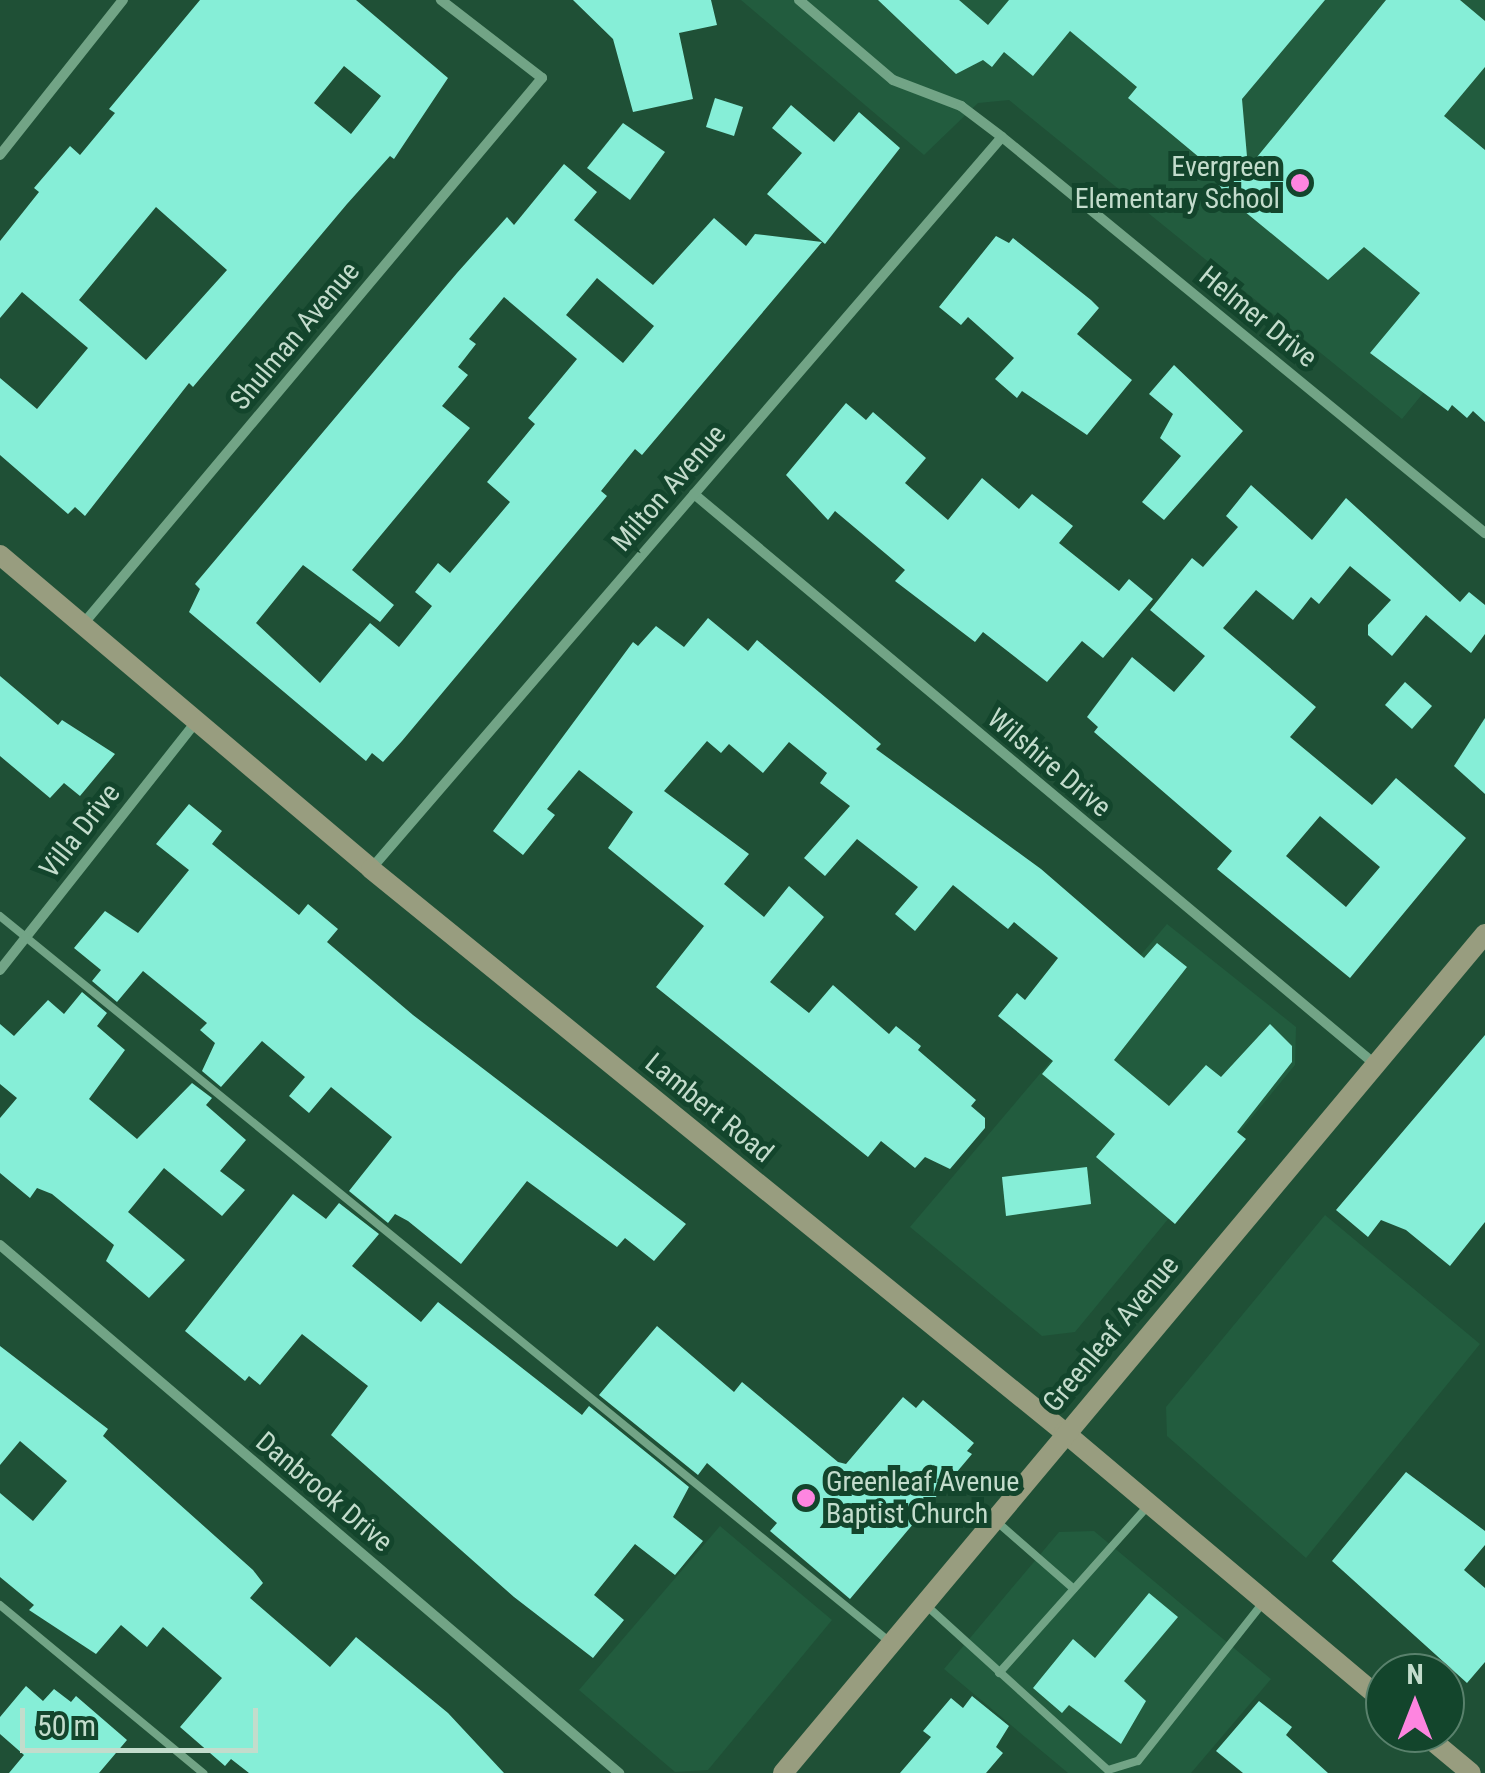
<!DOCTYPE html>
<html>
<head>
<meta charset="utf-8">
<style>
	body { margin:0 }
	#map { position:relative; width:1485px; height:1773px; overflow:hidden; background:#1f5036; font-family:"Roboto Condensed",sans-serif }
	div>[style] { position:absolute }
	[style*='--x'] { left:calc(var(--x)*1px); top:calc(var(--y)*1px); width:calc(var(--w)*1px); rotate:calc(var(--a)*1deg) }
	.built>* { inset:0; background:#225c3e }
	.building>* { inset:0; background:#86eed7 }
	.lane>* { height:8px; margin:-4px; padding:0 4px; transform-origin:4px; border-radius:4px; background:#72a486 }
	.street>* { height:10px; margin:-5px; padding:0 5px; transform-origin:5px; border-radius:5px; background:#72a486 }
	.secondary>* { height:20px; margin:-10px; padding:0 10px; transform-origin:10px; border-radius:10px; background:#989d7f }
	.dots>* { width:28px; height:28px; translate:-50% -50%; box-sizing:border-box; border:5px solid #13452c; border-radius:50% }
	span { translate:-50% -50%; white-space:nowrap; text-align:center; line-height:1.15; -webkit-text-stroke:10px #13452c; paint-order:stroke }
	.poi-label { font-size:28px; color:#c3dccc }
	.right { translate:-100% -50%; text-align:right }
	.left { translate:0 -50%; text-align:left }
	.street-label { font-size:28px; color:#c3dccc }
	.north { position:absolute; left:1365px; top:1653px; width:100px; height:100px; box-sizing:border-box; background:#13452c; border:2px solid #59816c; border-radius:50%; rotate:0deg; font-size:28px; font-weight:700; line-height:40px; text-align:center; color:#c3dccc }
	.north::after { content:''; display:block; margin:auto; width:35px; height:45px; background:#fe85e0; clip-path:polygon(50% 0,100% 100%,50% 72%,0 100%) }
	.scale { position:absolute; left:20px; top:1708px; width:238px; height:45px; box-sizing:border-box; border:5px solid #c3dccc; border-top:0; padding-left:12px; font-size:30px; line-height:35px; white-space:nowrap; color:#c3dccc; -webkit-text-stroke:8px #13452c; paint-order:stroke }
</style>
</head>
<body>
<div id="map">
	<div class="built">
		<i style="clip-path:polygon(741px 0,1485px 0,1485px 317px,1402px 419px,1009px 100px,978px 103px,924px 155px)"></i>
		<i style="clip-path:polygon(1167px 924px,1296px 1027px,1295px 1065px,1075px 1332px,1042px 1336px,910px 1227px)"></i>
		<i style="clip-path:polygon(1325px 1215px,1480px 1344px,1306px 1558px,1167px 1436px,1166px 1407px)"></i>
		<i style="clip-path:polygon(720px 1526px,832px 1620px,708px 1770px,675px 1772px,579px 1690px)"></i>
		<i style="clip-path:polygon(1094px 1531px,1271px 1679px,1191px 1773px,1068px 1773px,944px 1669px,1059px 1532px)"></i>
	</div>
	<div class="building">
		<i style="clip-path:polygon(evenodd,200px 0,356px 0,448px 78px,394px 159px,390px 156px,347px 204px,193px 387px,189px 383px,85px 516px,75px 507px,68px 514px,0 455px,0 378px,37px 409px,88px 348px,22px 292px,0 318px,0 241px,39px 192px,34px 188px,70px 146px,80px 155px,115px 113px,109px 109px,200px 0,344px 66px,381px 96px,351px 134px,314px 103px,344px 66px,200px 0,156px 207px,227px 270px,146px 360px,79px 300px,156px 207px)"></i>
		<i style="clip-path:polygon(573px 0,711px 0,717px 25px,679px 33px,693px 99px,633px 112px,613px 39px)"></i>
		<i style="clip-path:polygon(878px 0,959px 0,988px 25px,1009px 0,1325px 0,1242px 99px,1248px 168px,1386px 0,1460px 0,1485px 21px,1485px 67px,1444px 116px,1485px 150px,1485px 422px,1473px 411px,1467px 418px,1452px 405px,1448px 411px,1370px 353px,1420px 293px,1364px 247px,1328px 280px,1216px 188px,1224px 178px,1128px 98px,1137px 87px,1070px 31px,1033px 76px,1004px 52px,992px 67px,983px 60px,956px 74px)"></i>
		<i style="clip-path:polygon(715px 98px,743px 107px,734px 136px,706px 127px)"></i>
		<i style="clip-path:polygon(791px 105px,834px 142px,859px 112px,900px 148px,825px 244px,767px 194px,802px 153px,772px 128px)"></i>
		<i style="clip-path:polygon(623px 123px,665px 152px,630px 200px,587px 168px)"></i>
		<i style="clip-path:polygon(evenodd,564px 164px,597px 192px,574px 220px,653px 285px,714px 218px,746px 246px,755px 234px,822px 242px,642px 455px,635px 449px,601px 491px,607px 496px,402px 741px,383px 762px,372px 753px,366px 761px,189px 612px,200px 589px,195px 584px,457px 273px,507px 217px,514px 225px,564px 164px,597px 278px,654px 326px,623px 363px,566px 315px,597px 278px,564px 164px,504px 297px,577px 359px,528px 418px,535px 424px,487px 482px,510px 502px,450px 573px,438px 563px,415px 592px,432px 606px,399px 647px,370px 623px,320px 683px,256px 623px,303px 565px,380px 622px,394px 605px,352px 570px,470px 428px,442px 406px,468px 375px,458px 367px,476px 344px,469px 339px,504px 297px)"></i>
		<i style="clip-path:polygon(996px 236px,1009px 243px,1013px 238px,1091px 300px,1099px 308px,1077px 334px,1132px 380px,1087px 435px,1022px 391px,1017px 398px,995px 379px,1014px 358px,968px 317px,961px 325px,939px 307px)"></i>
		<i style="clip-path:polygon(1174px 365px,1243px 431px,1164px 520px,1142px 502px,1181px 456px,1160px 438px,1173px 414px,1149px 394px)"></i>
		<i style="clip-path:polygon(846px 403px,866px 420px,873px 412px,926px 458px,905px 483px,948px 520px,982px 478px,1019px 509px,1032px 494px,1073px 526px,1059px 543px,1119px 591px,1129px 579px,1153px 599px,1103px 658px,1082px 641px,1047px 682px,983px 632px,975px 642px,895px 581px,905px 570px,835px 511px,828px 520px,786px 475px)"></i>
		<i style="clip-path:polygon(evenodd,1251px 485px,1312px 540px,1346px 498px,1460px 602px,1469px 592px,1485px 605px,1485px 634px,1471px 653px,1426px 615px,1392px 656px,1368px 635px,1368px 625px,1391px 600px,1350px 566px,1319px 604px,1311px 597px,1293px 620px,1256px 590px,1223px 628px,1316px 707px,1290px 737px,1372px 805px,1396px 778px,1466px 838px,1350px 978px,1217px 869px,1232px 851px,1094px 732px,1098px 727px,1087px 717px,1132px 657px,1174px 692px,1205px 656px,1150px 610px,1192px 558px,1203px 567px,1238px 527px,1226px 516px,1251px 485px,1320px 816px,1380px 867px,1346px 907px,1286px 856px,1320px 816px)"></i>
		<i style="clip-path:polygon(708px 618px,748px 651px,757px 640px,881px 744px,876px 749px,1041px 869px,1144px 958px,1157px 943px,1187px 967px,1114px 1060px,1169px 1106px,1206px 1065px,1221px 1077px,1270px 1024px,1292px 1046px,1292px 1062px,1237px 1132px,1246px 1139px,1175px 1224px,1096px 1157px,1115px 1134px,1042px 1074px,1053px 1061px,998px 1016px,1017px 993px,1025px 1000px,1058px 958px,1014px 922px,1008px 929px,953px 885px,915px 931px,895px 914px,918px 887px,857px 839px,825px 876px,804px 858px,850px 806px,820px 783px,827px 773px,789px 742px,763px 773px,729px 744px,721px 753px,707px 741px,664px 791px,749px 854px,724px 884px,764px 917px,789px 886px,824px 917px,770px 982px,809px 1013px,833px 985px,889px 1034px,896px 1026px,921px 1046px,918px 1050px,976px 1100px,971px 1106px,985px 1118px,985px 1128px,950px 1169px,925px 1157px,915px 1168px,881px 1141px,868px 1157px,656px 987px,704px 926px,608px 848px,633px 812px,579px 770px,547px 809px,555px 815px,523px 855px,493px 831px,633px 642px,638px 646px,656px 626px,684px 647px)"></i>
		<i style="clip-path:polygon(0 676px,58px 725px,62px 720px,115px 754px,80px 796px,64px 783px,50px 798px,0 756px)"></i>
		<i style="clip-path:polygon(1405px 682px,1432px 706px,1412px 729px,1385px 705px)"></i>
		<i style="clip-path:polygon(1485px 718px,1485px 794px,1454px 766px)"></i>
		<i style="clip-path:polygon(189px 804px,222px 831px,212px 844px,299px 915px,308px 904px,338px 929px,327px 942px,413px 1015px,686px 1224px,654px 1261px,625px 1238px,617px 1247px,527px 1181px,461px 1264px,408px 1221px,395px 1214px,388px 1223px,349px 1191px,392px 1137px,331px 1087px,309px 1113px,289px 1096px,305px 1077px,262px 1041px,221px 1087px,202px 1071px,215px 1043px,200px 1030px,207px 1023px,143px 971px,117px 1002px,92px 981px,101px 970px,74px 948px,105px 911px,138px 933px,189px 870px,156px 844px)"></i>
		<i style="clip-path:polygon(82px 992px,107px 1013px,97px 1026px,125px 1050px,89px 1099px,137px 1139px,192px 1083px,212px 1098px,206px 1105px,246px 1140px,220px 1171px,245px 1190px,222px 1216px,164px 1168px,128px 1212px,185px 1260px,149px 1298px,106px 1261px,114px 1245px,52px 1194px,37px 1188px,30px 1198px,0 1173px,0 1118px,17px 1098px,0 1084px,0 1024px,14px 1036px,48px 1000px,64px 1014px)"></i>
		<i style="clip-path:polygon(1485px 1035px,1485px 1222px,1450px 1266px,1406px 1230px,1381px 1220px,1368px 1237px,1336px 1210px)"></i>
		<i style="clip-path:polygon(1087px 1167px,1091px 1204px,1006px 1216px,1002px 1177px)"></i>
		<i style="clip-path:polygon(293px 1194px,326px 1219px,339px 1203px,379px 1234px,352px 1266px,421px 1322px,438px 1302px,582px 1415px,589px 1406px,689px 1487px,673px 1517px,703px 1541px,675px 1575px,635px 1544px,594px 1595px,624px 1620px,593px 1658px,514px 1597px,331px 1435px,368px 1386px,302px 1334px,260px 1385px,249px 1376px,245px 1381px,185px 1331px)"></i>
		<i style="clip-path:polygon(657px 1326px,734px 1392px,742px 1382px,838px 1462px,846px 1464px,903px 1397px,916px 1408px,923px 1400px,974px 1443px,967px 1451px,972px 1454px,850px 1599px,770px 1531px,777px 1523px,707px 1463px,698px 1475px,599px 1395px)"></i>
		<i style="clip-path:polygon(0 1346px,108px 1429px,103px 1436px,253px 1570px,263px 1583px,250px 1598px,330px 1667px,356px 1637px,448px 1713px,504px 1773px,249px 1773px,231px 1759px,225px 1766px,180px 1727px,222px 1678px,163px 1627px,147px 1647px,121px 1625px,96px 1654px,29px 1610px,34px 1605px,0 1577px,0 1493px,33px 1521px,67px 1481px,20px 1441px,0 1465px)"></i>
		<i style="clip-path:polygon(1406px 1472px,1485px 1531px,1485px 1545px,1464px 1570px,1485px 1588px,1485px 1662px,1467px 1683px,1332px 1561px)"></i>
		<i style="clip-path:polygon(1149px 1593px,1178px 1617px,1124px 1681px,1146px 1701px,1121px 1744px,1069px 1705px,1062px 1713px,1033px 1688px,1073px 1639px,1095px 1658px)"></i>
		<i style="clip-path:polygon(26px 1686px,43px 1701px,54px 1689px,71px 1702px,76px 1696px,127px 1740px,99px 1773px,9px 1773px,24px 1755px,0 1734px,0 1717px)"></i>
		<i style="clip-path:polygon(972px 1696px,1009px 1726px,996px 1747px,1003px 1753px,986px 1773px,900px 1773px,931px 1737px,923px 1731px,951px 1698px,963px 1708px)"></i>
		<i style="clip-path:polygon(1259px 1701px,1292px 1727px,1286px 1735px,1328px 1773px,1243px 1773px,1216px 1751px)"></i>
	</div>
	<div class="lane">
		<i style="--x:0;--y:916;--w:1149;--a:39.21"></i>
		<i style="--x:996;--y:1521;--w:103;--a:41.1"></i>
		<i style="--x:0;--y:1605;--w:264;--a:39.6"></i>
		<i style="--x:928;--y:1607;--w:243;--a:42.2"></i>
		<i style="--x:1108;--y:1770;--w:31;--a:-17"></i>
		<i style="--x:1138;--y:1761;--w:200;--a:-51.7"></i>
		<i style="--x:999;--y:1673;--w:222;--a:-48.3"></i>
	</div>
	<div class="street">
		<i style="--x:799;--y:0;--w:123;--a:40.4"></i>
		<i style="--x:893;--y:80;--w:73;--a:20.9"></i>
		<i style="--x:961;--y:106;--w:51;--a:37.1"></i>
		<i style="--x:1002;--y:137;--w:625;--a:39.35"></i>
		<i style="--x:0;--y:155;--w:198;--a:-51.6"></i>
		<i style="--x:694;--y:494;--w:889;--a:39.94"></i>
		<i style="--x:84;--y:623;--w:712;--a:-49.96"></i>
		<i style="--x:542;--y:78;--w:128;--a:-142.3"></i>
		<i style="--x:371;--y:869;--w:966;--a:-49.24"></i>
		<i style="--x:0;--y:970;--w:316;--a:-51.7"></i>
		<i style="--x:0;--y:1245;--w:814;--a:40.46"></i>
	</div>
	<div class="secondary">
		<i style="--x:0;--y:555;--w:486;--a:40.2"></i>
		<i style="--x:371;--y:869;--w:893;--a:39.09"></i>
		<i style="--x:1064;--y:1432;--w:419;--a:40.1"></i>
		<i style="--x:1423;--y:1733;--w:62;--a:39.8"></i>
		<i style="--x:783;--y:1773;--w:1094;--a:-50.08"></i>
	</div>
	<div class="dots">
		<i style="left:1300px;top:183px;background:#fe85e0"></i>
		<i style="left:806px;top:1498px;background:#fe85e0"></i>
	</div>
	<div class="poi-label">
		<span class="right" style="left:1280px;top:183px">Evergreen<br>Elementary School</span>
		<span class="left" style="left:826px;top:1498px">Greenleaf Avenue<br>Baptist Church</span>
	</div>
	<div class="street-label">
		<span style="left:1258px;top:317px;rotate:39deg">Helmer Drive</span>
		<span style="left:295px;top:336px;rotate:-50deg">Shulman Avenue</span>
		<span style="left:669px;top:488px;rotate:-49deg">Milton Avenue</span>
		<span style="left:1049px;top:763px;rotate:40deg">Wilshire Drive</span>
		<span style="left:80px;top:831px;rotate:-52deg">Villa Drive</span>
		<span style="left:709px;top:1108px;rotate:39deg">Lambert Road</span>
		<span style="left:1111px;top:1334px;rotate:-50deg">Greenleaf Avenue</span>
		<span style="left:324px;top:1492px;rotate:40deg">Danbrook Drive</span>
	</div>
	<div class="north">N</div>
	<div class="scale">50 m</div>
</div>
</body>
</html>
